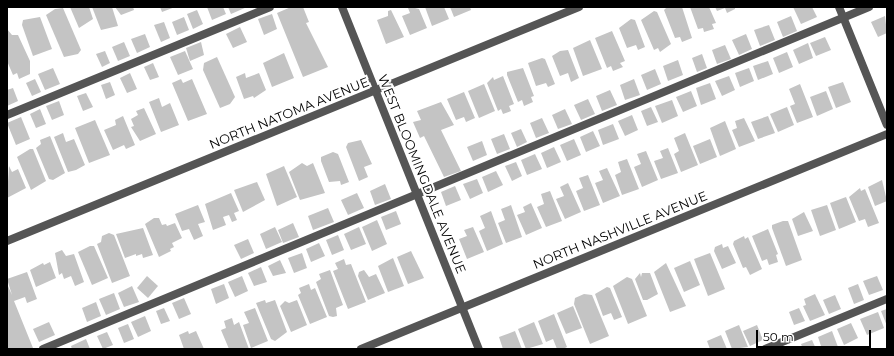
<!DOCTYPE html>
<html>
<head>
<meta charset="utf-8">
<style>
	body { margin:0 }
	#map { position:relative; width:894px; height:356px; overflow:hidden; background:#fff; font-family:Montserrat,sans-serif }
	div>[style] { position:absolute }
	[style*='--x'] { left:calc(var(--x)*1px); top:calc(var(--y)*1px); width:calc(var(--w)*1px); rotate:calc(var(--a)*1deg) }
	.building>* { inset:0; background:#c4c4c4 }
	.lane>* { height:8px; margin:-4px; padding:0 4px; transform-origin:4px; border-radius:4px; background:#555 }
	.street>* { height:8px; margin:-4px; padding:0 4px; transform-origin:4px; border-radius:4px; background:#555 }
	span { translate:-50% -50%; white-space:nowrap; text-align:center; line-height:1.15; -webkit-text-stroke:4px #fff; paint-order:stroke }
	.street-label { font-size:13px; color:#000 }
	.frame { position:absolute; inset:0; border:8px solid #000; pointer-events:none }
	.scale { position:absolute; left:756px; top:330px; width:115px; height:18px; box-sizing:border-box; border:2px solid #000; border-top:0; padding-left:5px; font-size:12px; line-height:14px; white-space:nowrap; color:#000; -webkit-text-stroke:3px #fff; paint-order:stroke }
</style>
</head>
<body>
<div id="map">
	<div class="building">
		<i style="clip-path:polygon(70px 7px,89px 7px,93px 19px,79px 28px)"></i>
		<i style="clip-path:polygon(92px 7px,112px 7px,118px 26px,101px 30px)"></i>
		<i style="clip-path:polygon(115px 7px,133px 7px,134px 10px,121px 15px)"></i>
		<i style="clip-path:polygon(160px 7px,175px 7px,162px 12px)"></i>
		<i style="clip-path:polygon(207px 7px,223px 7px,226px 14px,212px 20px)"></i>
		<i style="clip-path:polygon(228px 7px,247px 7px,231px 14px)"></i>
		<i style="clip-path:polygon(291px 7px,303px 7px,309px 22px,306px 23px,328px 67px,303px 77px,277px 13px)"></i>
		<i style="clip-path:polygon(411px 7px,419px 9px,427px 28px,410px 35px,402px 16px,410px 13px,408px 8px)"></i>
		<i style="clip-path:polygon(425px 7px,444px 7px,449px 19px,432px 26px)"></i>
		<i style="clip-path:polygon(450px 7px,470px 7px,471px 10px,454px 17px)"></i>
		<i style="clip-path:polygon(667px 7px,682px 7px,692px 38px,682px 42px,680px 37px,675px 38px,664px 10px)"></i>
		<i style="clip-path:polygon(690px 7px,709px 7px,716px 23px,712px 24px,714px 29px,704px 32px,703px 28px,698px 29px)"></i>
		<i style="clip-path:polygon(715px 7px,735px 7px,735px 9px,727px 13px,725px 8px,717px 11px)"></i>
		<i style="clip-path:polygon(793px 7px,812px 7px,817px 17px,801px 24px)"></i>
		<i style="clip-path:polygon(63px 8px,81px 50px,78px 54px,64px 57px,46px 15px,55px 9px)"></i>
		<i style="clip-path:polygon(197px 10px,203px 24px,193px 29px,187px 14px)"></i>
		<i style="clip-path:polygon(391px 10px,404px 37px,386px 44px,377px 20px,388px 16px,388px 11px)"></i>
		<i style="clip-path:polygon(654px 11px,657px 12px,671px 44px,660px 52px,658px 48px,654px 50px,641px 20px)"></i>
		<i style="clip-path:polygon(272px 14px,277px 29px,264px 35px,258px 19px)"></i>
		<i style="clip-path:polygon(791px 16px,797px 31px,783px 37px,777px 22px)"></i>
		<i style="clip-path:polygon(885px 16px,887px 33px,878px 37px,871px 22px)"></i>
		<i style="clip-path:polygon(40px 17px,52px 49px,33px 56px,22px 25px,23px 20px)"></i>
		<i style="clip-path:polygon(184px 17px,189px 30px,177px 35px,172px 22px)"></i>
		<i style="clip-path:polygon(631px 19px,635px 20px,645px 47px,638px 50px,636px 45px,627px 48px,619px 28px)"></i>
		<i style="clip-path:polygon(164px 22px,170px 38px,161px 42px,154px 25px)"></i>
		<i style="clip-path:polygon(769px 25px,775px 40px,760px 46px,754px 30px)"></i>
		<i style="clip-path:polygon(240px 27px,247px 42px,233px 48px,226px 34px)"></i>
		<i style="clip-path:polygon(7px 29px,12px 35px,18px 35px,30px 61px,30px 74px,19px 79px,17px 73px,13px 75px,7px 61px)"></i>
		<i style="clip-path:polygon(612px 31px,625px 61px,620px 63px,623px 67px,613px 71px,611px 66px,607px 68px,595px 38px)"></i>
		<i style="clip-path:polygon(145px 34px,150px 47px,137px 53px,131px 39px)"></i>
		<i style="clip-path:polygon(746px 34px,752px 49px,739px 55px,732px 40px)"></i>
		<i style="clip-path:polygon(825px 37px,831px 50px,816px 56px,810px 43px)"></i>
		<i style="clip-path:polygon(590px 40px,602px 69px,583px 76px,573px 48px)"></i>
		<i style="clip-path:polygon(124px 42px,130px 56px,118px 61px,112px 47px)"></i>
		<i style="clip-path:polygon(201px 42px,204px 55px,190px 61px,186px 48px)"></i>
		<i style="clip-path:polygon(808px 43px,813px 58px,799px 64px,793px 50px)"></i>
		<i style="clip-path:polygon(725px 45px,731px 59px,717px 64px,712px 50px)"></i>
		<i style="clip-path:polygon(568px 50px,579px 78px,571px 82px,568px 73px,560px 76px,552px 56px,560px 51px)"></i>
		<i style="clip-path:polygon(105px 51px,110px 63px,102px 67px,96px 54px)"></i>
		<i style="clip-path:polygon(185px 51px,193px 69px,178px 75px,170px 57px)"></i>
		<i style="clip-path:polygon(787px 52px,793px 67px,779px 73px,773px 58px)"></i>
		<i style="clip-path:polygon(284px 53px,294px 78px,272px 87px,263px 63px)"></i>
		<i style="clip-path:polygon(702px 54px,707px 68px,697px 72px,692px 58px)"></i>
		<i style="clip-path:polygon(217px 57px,235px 97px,230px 104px,220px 108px,203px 70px,204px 63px)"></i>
		<i style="clip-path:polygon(542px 58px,545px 59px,555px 84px,548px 87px,546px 83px,536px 86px,529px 66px,528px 63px)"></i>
		<i style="clip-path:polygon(678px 60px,683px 75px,668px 81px,663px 66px)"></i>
		<i style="clip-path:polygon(768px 61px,773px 74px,758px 80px,753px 66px)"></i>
		<i style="clip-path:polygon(153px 63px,159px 77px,150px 80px,144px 67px)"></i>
		<i style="clip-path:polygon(53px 68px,60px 84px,45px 90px,38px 74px)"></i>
		<i style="clip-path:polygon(523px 68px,534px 96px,531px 97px,533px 102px,524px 106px,522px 100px,518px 102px,507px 75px,507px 72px)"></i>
		<i style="clip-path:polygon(749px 68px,754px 81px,740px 87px,735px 73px)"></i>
		<i style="clip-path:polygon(655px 69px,661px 84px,647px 90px,641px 75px)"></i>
		<i style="clip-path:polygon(130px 73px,137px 89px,127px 93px,120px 78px)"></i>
		<i style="clip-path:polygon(245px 73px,246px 78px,259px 73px,266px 90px,254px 98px,253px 96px,244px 99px,236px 77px)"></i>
		<i style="clip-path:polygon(503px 76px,514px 104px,509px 106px,511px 111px,503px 114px,501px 109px,498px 111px,487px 83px,493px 77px,494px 80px)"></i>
		<i style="clip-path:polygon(729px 76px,735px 90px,722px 96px,715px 81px)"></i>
		<i style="clip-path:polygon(35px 79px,41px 92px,32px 96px,26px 83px)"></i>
		<i style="clip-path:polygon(181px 79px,183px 83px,192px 79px,207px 114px,188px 121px,172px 83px)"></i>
		<i style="clip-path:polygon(634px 79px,640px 95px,625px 100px,620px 85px)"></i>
		<i style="clip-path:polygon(110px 82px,115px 95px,106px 99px,101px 85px)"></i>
		<i style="clip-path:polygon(843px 82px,851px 102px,836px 108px,828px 87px)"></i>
		<i style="clip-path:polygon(710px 83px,716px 99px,701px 105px,696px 88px)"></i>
		<i style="clip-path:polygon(484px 84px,495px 111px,479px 118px,468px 91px)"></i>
		<i style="clip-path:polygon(800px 84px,813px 117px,797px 123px,790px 106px,795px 104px,789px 89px)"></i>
		<i style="clip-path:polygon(13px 88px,18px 101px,7px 106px,7px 90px)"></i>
		<i style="clip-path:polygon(610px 90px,617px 105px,602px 111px,596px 96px)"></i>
		<i style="clip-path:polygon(691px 91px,697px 106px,683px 112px,676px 97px)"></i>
		<i style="clip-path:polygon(826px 91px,833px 109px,817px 116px,810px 97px)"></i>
		<i style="clip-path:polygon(464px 92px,475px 118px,466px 122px,464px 117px,456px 120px,447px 99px)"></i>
		<i style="clip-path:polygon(86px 93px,93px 107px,83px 111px,77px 96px)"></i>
		<i style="clip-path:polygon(159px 98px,162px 107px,170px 103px,179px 125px,161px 132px,149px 102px)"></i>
		<i style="clip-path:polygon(588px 99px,595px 114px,581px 120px,574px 105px)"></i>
		<i style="clip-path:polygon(672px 100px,678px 116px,662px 123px,655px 106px)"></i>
		<i style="clip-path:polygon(59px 101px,64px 115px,52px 120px,46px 106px)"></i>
		<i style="clip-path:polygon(441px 102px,454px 125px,441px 130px,461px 171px,444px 177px,424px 136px,420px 138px,413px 122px,421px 120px,417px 111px)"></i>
		<i style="clip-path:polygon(651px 107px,658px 122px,647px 126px,641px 111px)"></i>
		<i style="clip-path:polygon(787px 107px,794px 125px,778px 132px,770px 114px)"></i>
		<i style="clip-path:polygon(144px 108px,156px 134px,140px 141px,131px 127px,134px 126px,131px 119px,138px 115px,136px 111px)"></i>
		<i style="clip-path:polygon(40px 109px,46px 124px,36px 128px,30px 114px)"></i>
		<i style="clip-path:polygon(565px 109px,572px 124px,558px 129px,552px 115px)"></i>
		<i style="clip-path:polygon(632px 115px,638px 130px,625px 136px,618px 121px)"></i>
		<i style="clip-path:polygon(123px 116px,135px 145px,126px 149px,124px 145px,113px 150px,104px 130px,116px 125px,115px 120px)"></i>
		<i style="clip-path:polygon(768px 116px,775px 133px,758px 139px,751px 122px)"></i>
		<i style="clip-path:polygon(21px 117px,30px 139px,16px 145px,7px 123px)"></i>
		<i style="clip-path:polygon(542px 118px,549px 133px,536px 138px,530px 123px)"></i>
		<i style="clip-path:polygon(744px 118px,755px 141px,739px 147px,732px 130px,737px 128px,735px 121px)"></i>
		<i style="clip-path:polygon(95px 120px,110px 155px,89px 163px,75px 128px)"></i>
		<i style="clip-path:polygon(725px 121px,736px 149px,720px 156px,710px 128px)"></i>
		<i style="clip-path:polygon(613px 124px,619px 139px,603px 145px,598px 130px)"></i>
		<i style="clip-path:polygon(521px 129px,527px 142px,517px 147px,511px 133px)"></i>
		<i style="clip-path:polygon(593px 131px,600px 146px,586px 152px,580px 137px)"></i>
		<i style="clip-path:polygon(63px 133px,66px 142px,74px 139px,85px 165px,76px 170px,68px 172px,54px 137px)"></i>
		<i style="clip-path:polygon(685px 133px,698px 165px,681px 172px,674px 154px,679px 151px,674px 138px)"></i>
		<i style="clip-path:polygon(504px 134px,510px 149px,497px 154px,491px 139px)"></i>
		<i style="clip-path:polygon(50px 136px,65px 173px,53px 180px,49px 179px,36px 148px,41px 144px,40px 140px)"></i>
		<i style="clip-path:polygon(574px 139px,581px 155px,567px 161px,560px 145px)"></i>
		<i style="clip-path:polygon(710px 139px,717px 157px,700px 164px,693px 146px)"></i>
		<i style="clip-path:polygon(361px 140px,372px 164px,364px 167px,368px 177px,359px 181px,346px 147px,348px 143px)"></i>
		<i style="clip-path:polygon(482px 141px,487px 155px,473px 161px,467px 147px)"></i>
		<i style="clip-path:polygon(554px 147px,561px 162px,547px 168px,541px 153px)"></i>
		<i style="clip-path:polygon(668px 148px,678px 173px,661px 179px,654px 161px,663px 158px,660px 151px)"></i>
		<i style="clip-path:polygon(30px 149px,33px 149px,46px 181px,31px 190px,17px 157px)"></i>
		<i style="clip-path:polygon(646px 151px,658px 180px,642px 187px,634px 167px,641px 164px,637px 154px)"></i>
		<i style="clip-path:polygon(333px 152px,338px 154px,349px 182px,341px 185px,340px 181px,329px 182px,321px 161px,321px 157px)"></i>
		<i style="clip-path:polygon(535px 154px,542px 169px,527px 175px,521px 160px)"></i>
		<i style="clip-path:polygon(627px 159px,639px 189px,622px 195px,615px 175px,621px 172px,618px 162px)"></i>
		<i style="clip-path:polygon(516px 162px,522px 176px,512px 181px,505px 166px)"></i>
		<i style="clip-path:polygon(302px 163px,307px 166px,313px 163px,325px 193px,300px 200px,289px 172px)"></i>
		<i style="clip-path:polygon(9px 166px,12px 172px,18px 169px,26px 188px,7px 198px)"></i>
		<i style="clip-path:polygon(284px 166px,297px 197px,277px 206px,266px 174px)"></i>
		<i style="clip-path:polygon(607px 168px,620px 196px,603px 203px,595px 183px,603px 180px,599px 171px)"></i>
		<i style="clip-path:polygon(496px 171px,503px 185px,488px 192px,482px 177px)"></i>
		<i style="clip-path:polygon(588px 175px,600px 205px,584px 211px,576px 191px,583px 188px,579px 178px)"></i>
		<i style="clip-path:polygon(477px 179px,483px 193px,470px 199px,463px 184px)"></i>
		<i style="clip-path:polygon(882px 180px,887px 201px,875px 206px,868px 187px)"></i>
		<i style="clip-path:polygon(257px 182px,265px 200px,243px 212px,234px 190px)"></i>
		<i style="clip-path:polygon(568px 183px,581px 212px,565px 219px,556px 199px,564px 196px,560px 187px)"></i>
		<i style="clip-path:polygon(385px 184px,391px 199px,375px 205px,370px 191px)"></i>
		<i style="clip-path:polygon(455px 186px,461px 200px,446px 206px,441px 192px)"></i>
		<i style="clip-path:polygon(860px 188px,861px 191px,865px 189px,879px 223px,868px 227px,865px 219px,859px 221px,849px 197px)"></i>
		<i style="clip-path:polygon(550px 191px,562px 221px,546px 227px,537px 207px,544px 204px,541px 194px)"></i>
		<i style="clip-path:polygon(231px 193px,239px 211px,234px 213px,237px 220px,232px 222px,229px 215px,223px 217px,226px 225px,213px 230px,205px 204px)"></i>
		<i style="clip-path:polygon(357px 193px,364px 208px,348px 215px,341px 200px)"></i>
		<i style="clip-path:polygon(846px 197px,856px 222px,839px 229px,830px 203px)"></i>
		<i style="clip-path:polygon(531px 203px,542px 228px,526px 235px,517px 215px,525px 212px,523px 207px)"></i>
		<i style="clip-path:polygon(198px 205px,205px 222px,198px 224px,203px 236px,194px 240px,189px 229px,182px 231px,175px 214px)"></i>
		<i style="clip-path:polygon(511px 205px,522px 237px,506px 243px,498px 223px,505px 220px,501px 209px)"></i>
		<i style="clip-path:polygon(827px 205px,836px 230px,820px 236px,811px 210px)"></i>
		<i style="clip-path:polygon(328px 208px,334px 222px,313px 230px,308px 216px)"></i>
		<i style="clip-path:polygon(396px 211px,401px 224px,386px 230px,381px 217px)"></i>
		<i style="clip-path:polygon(491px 211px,503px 244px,487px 251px,479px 231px,485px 228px,480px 216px)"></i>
		<i style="clip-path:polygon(804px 212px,813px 231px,798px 236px,792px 219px)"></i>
		<i style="clip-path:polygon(154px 218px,159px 218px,162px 225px,166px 224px,167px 226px,175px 223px,182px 238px,172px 243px,174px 247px,170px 249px,171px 251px,159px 257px,145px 224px)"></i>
		<i style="clip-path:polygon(377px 220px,387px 244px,372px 251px,362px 227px)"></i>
		<i style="clip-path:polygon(783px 221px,788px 221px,802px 260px,786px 266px,772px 228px,772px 225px)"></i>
		<i style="clip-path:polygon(293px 223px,299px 237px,283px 243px,278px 230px)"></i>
		<i style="clip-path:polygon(275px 227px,282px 242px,266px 249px,260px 234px)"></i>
		<i style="clip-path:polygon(359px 227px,366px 244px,351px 250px,344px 234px)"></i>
		<i style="clip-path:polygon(473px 227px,484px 252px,467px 259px,459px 239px,467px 236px,464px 230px)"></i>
		<i style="clip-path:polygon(143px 228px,153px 255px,143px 258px,142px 254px,136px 256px,136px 254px,125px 258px,116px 234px)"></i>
		<i style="clip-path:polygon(768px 229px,778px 254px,776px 255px,778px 262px,769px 265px,767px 259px,762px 261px,752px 236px)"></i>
		<i style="clip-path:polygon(109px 233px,114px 235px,130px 276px,112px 283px,97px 244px,101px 242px,102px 236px)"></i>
		<i style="clip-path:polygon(338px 235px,344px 250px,332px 255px,326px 240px)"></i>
		<i style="clip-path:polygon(744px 236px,745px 239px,748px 237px,762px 269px,750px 275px,746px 267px,743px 268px,733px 244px,734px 241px)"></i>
		<i style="clip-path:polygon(248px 239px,254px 253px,241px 259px,234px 245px)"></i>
		<i style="clip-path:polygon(319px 243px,325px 256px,311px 262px,306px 249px)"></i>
		<i style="clip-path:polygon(722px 244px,723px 248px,728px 246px,736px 263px,722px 269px,714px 251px,715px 247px)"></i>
		<i style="clip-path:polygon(90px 246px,94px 246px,108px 278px,92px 285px,78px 252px)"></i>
		<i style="clip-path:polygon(62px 250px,66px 256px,74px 254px,84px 282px,75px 286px,71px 276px,64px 279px,62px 273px,59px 275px,55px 253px)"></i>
		<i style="clip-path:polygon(411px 251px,424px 278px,408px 284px,397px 257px)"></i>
		<i style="clip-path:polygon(302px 253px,307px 268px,294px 273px,288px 258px)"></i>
		<i style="clip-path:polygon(710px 253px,725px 289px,708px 296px,694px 259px)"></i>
		<i style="clip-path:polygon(393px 258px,404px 286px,388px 292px,378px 266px)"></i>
		<i style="clip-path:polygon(344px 259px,346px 265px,351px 264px,366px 302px,348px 309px,333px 271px,338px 269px,335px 263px)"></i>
		<i style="clip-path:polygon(280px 260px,286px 273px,273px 276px,268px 266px)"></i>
		<i style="clip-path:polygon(690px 261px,700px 285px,684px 292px,674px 268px)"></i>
		<i style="clip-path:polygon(50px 262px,56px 278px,36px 287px,30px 270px,43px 263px,44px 265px)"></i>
		<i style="clip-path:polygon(666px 263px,686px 306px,670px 312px,654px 272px)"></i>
		<i style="clip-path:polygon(261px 267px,267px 282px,254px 286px,248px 273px)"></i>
		<i style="clip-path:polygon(330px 270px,343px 305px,336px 308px,337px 316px,333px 317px,329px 316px,316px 282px,321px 279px,319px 274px)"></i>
		<i style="clip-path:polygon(364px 270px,369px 277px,376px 274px,385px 293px,368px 300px,358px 276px,359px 272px)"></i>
		<i style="clip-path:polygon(27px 272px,37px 299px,27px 303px,25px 297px,14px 301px,33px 348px,7px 349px,7px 284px,12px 295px,7px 279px)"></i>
		<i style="clip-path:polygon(640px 273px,641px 277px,642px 273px,650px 273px,658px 294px,647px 300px,643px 300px,635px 279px)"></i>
		<i style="clip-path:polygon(147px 276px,158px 286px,148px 298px,137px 288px)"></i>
		<i style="clip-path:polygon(242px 276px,248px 291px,235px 297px,228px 282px)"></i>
		<i style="clip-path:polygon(877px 276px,883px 290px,869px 295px,863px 281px)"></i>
		<i style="clip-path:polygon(627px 277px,632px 279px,647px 316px,628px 324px,613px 286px)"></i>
		<i style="clip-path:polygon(224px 284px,229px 298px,216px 304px,211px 289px)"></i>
		<i style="clip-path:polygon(309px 284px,311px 290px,315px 288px,327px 317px,310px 324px,298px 295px,301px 293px,299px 288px)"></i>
		<i style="clip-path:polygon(858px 284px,864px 300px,854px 304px,848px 288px)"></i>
		<i style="clip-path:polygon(132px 286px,139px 302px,124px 307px,118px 293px)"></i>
		<i style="clip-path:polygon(607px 287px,610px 288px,622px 317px,614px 320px,611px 313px,603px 316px,595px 294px)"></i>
		<i style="clip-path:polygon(114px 293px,120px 309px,106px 315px,99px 299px)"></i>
		<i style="clip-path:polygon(584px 294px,592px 295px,609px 336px,590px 344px,574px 304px,575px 298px)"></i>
		<i style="clip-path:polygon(815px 294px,825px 315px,810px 321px,803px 306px,806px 305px,804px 299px)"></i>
		<i style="clip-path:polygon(835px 295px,841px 309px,829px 314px,823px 300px)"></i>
		<i style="clip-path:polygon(184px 298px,191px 314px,179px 319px,172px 303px)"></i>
		<i style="clip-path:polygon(265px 300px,266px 303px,275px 300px,287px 332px,275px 341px,271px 339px,256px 303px)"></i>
		<i style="clip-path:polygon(297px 300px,307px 325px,291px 332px,280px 306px,285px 301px,289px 303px)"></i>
		<i style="clip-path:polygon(96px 302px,101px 316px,87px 322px,82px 308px)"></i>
		<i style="clip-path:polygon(573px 306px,582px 328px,566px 334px,557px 313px)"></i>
		<i style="clip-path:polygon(164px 308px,170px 321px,161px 324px,156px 311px)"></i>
		<i style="clip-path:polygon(255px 308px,268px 341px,251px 348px,243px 325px,249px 323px,244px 312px)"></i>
		<i style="clip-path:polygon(799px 308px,805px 321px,794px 325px,789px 312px)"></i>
		<i style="clip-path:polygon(887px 309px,887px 326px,881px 311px)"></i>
		<i style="clip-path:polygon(878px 312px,884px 328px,867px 335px,860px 319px)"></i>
		<i style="clip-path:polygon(554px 314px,567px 347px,563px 349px,557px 349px,553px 339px,546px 342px,538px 321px)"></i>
		<i style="clip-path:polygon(145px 316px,151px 331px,138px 337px,131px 322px)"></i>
		<i style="clip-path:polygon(232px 318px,234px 325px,239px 322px,249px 349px,229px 349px,221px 330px,226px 328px,224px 321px)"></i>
		<i style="clip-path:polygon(49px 322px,55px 335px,39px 342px,33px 329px)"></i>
		<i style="clip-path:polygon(534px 322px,543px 344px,526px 349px,518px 329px)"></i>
		<i style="clip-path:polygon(851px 323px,858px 338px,844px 345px,837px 329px)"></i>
		<i style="clip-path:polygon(128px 324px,134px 339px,124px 343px,118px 328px)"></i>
		<i style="clip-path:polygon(739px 325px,748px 347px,732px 349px,725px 331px)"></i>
		<i style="clip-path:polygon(757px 325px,763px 340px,750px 346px,743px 331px)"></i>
		<i style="clip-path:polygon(188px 331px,189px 334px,196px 331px,204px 349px,184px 349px,179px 335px)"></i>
		<i style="clip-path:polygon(515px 331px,522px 349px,503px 349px,499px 337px)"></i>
		<i style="clip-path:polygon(832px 331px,838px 347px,822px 349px,818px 337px)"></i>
		<i style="clip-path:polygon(107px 332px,113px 345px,103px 349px,97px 336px)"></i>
		<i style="clip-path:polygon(721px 335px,727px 349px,710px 349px,707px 341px)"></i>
		<i style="clip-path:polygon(86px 339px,90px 349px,72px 349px,71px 346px)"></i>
		<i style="clip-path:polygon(812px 340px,816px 349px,803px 349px,801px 344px)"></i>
	</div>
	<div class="lane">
		<i style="--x:7;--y:115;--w:284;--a:-22.3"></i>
		<i style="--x:43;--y:349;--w:894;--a:-22.49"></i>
		<i style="--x:765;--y:349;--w:132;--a:-22.3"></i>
	</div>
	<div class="street">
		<i style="--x:342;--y:7;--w:368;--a:68.2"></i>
		<i style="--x:839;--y:7;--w:127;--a:67.9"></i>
		<i style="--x:7;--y:241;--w:618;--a:-22.25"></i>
		<i style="--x:361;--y:349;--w:568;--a:-22.23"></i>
	</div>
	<div class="street-label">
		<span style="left:289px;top:113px;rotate:-22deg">NORTH NATOMA AVENUE</span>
		<span style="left:422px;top:174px;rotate:68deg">WEST BLOOMINGDALE AVENUE</span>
		<span style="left:620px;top:230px;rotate:-22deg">NORTH NASHVILLE AVENUE</span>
	</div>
	<div class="frame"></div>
	<div class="scale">50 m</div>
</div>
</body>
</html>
